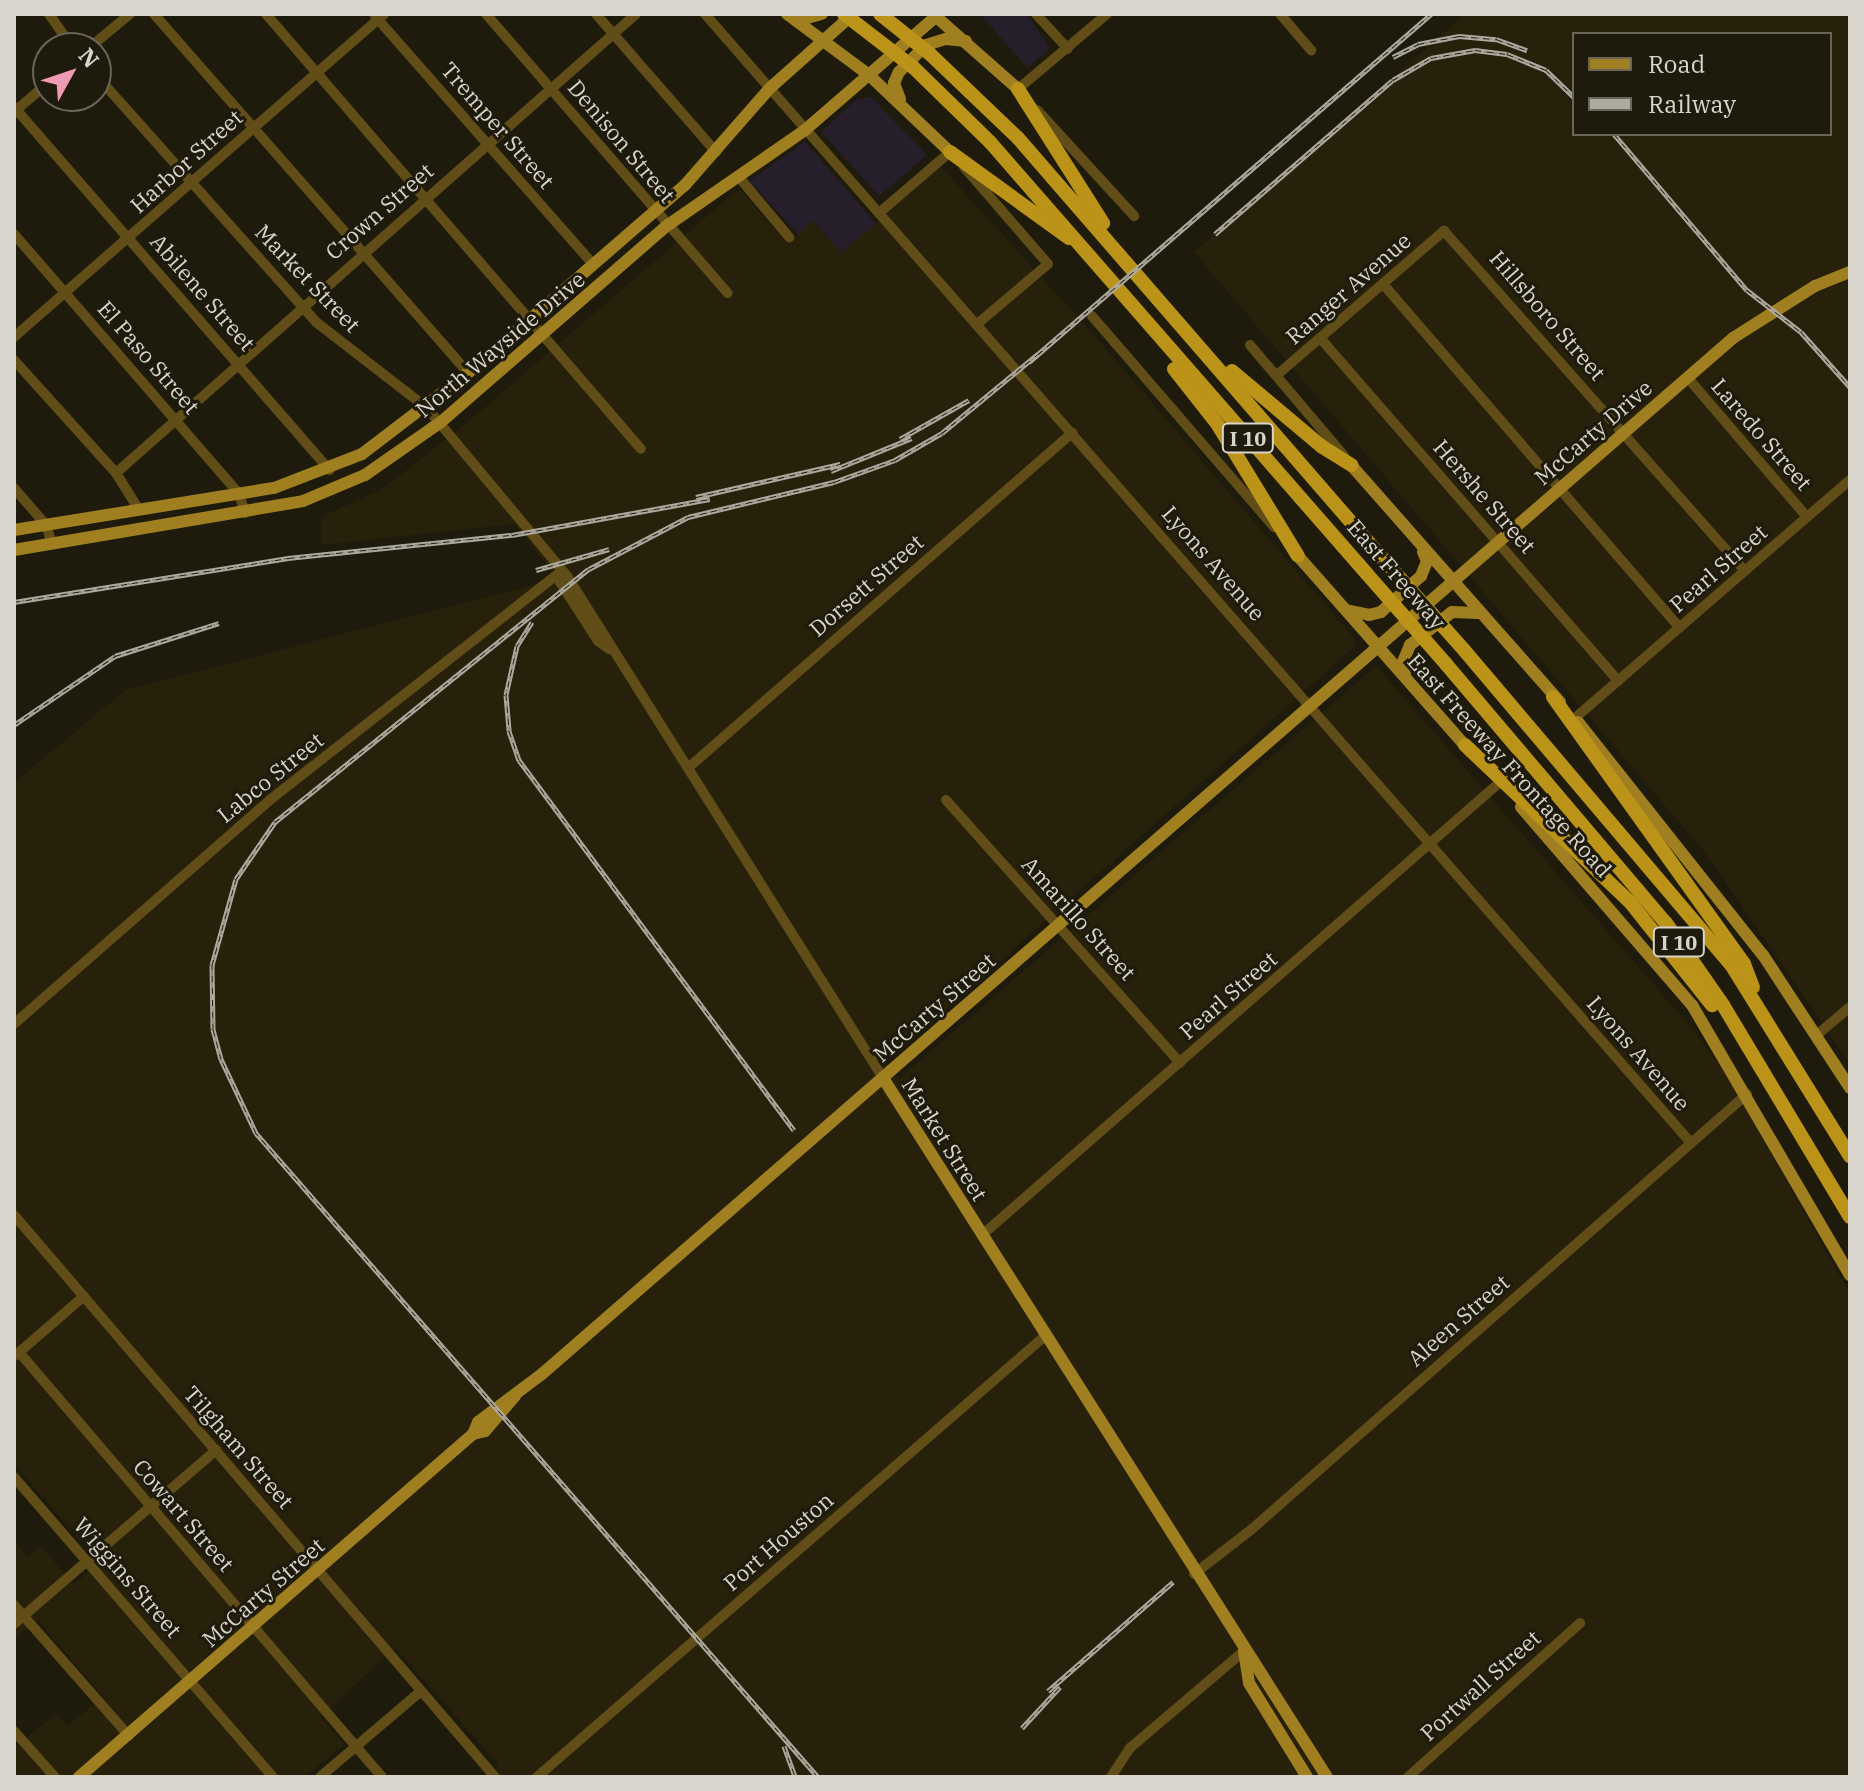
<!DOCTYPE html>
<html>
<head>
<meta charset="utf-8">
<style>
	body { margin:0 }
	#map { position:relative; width:1864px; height:1791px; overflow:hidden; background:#1f1b0c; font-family:"IBM Plex Serif",serif }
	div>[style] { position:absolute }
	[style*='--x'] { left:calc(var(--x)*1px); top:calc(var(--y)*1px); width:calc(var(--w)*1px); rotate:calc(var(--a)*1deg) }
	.commercial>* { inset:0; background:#271e2c }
	.built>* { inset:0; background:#27200b }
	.minor>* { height:10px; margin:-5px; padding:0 5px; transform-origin:5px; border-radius:5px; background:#604d17 }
	.major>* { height:12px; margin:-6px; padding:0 6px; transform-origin:6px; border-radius:6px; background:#a07f21 }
	.highway>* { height:14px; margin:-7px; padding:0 7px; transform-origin:7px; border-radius:7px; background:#ba9318 }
	.rail>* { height:5px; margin-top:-2.5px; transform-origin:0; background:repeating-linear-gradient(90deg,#1f1b0c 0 6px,#ada99e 0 12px); box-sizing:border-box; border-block:2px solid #ada99e }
	.highway-bridge>* { height:14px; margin:-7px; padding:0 7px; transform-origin:7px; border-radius:7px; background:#ba9318 }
	span { translate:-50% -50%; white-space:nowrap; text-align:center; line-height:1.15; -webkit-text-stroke:6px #1f1b0c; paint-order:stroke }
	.shield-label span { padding:2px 6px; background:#1f1b0c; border:2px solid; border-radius:6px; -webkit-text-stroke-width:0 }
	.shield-label { font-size:20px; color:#d9d5cc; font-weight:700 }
	.street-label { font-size:22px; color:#d9d5cc }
	.frame { position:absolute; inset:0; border:16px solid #d9d5cc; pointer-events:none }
	.legend { position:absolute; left:1572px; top:32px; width:260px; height:104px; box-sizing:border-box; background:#1f1b0c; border:2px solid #696559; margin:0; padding:10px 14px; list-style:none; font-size:24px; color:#d9d5cc }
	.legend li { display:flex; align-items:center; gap:16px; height:40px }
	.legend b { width:40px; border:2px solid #696559 }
	.north { position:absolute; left:32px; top:32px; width:80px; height:80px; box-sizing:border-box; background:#1f1b0c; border:2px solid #696559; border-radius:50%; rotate:50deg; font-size:22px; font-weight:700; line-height:32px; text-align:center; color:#d9d5cc }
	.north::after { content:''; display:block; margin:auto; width:28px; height:36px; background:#f19ab4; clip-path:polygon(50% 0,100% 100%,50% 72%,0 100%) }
</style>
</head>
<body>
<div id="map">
	<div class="commercial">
		<i style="clip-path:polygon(980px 14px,1026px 14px,1050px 48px,1028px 68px)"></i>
		<i style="clip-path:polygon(871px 97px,927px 155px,879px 196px,821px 132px,856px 100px)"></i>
		<i style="clip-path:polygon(805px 142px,876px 224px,841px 253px,814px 221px,799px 235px,749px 181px)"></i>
	</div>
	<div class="built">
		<i style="clip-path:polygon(evenodd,1465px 14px,1850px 14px,1850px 1064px,1707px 855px,1194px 252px,1465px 14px,1574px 34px,1830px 34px,1830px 134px,1574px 134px,1574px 34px)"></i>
		<i style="clip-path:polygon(940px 166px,1086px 326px,1354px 638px,1355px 646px,885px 1063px,899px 1079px,1376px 666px,1696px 1033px,1729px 1079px,1850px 1294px,1850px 1777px,486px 1777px,499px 1765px,395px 1647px,321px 1717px,344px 1744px,305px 1777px,14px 1777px,14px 1743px,17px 1746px,55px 1714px,67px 1726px,103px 1697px,38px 1620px,14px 1640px,14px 1540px,28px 1557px,41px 1546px,74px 1585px,99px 1562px,14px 1464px,14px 783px,125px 690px,557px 579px,515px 524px,321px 545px,321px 517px,382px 489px,462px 427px,739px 189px,787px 243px,813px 221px,842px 253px)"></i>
	</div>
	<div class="minor">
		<i style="--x:49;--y:14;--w:42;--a:54.8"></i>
		<i style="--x:154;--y:14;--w:477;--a:48.8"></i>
		<i style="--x:266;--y:14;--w:574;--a:49.24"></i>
		<i style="--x:486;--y:14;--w:369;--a:49.1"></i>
		<i style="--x:596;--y:14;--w:183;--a:49"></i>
		<i style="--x:705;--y:14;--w:1498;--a:48.87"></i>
		<i style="--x:1036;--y:14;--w:47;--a:47.6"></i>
		<i style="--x:1280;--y:14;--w:48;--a:49.3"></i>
		<i style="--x:375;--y:16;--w:329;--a:48.7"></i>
		<i style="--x:89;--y:48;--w:53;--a:-39.7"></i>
		<i style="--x:96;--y:75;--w:331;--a:48.3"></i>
		<i style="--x:316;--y:322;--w:140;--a:37.8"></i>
		<i style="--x:427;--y:408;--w:219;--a:50.2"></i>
		<i style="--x:567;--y:576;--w:593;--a:57.81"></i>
		<i style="--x:1021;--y:93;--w:5;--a:-127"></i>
		<i style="--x:1018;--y:89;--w:116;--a:-40.1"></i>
		<i style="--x:14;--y:107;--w:481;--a:49"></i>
		<i style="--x:1037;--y:110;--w:144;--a:47.5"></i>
		<i style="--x:14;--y:112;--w:45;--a:-40.5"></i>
		<i style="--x:964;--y:167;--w:128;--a:49.1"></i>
		<i style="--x:1048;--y:264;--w:94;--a:139.7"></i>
		<i style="--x:738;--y:176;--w:80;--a:50.1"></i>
		<i style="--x:879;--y:213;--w:94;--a:-40.7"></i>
		<i style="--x:950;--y:152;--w:4;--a:45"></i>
		<i style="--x:14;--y:234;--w:344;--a:49.1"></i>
		<i style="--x:239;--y:494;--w:20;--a:72"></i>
		<i style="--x:1383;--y:284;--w:454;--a:49.2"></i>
		<i style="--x:1092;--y:316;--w:279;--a:49.2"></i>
		<i style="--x:14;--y:337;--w:491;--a:-41.1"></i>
		<i style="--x:1321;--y:339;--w:453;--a:49"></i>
		<i style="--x:1250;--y:345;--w:145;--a:49.7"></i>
		<i style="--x:14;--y:360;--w:152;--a:47.9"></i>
		<i style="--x:116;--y:473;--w:44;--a:58.1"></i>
		<i style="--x:1277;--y:375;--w:221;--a:-40.8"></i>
		<i style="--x:1444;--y:231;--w:454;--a:48.5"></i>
		<i style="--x:1687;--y:377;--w:184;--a:49.4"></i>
		<i style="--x:116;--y:473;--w:694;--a:-41.43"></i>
		<i style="--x:14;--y:488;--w:49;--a:49.1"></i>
		<i style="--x:46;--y:525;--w:20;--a:72"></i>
		<i style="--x:560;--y:572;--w:10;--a:90"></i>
		<i style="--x:560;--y:582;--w:70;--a:57.2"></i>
		<i style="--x:598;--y:641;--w:14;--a:36"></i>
		<i style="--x:1575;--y:718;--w:364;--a:-40.9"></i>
		<i style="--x:688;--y:768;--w:510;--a:-41.1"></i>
		<i style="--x:946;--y:800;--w:352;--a:48.3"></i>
		<i style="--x:14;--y:1024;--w:342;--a:-41.2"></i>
		<i style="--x:271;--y:799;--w:367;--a:-38.1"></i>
		<i style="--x:1818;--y:1034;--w:42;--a:-40.2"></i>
		<i style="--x:14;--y:1215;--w:740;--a:49.44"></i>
		<i style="--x:982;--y:1235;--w:687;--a:-41.16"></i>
		<i style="--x:19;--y:1352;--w:559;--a:49.5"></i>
		<i style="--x:16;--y:1355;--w:90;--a:-40.9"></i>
		<i style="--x:14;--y:1477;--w:396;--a:49.2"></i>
		<i style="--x:1194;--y:1574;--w:73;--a:-37.8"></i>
		<i style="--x:1252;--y:1529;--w:659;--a:-41.31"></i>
		<i style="--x:14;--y:1605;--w:174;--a:48.7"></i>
		<i style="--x:14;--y:1624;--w:267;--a:-40.7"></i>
		<i style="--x:14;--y:1731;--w:62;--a:48.3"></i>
		<i style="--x:320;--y:1777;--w:131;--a:-40.4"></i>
		<i style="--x:537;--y:1777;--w:673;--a:-40.96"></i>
		<i style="--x:1111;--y:1777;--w:35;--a:-57"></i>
		<i style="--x:1130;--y:1748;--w:150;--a:-40.4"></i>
		<i style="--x:1408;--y:1777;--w:231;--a:-41.8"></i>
	</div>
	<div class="major">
		<i style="--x:787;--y:14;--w:102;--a:36.6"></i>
		<i style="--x:869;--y:75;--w:112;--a:43.5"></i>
		<i style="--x:933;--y:14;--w:113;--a:41.4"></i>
		<i style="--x:797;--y:21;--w:26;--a:-16"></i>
		<i style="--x:900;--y:99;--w:17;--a:-111"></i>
		<i style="--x:894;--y:83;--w:12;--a:-66"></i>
		<i style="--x:899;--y:72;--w:38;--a:-45"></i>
		<i style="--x:926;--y:45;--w:21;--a:-17"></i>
		<i style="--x:946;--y:39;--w:20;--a:6"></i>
		<i style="--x:1351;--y:465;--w:316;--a:48.6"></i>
		<i style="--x:14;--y:530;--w:263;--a:-9.2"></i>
		<i style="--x:274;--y:488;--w:94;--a:-21.1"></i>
		<i style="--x:362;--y:454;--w:133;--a:-37.4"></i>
		<i style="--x:468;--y:373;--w:287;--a:-40.9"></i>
		<i style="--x:685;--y:185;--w:129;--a:-48.8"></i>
		<i style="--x:770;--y:88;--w:111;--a:-41.7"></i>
		<i style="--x:14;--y:550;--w:293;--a:-9.6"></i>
		<i style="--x:303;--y:501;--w:67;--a:-22.8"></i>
		<i style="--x:365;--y:475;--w:93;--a:-34.9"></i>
		<i style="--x:441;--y:422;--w:301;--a:-41"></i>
		<i style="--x:668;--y:225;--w:167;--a:-34.7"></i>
		<i style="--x:805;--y:130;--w:177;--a:-40.9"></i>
		<i style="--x:1298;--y:556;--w:261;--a:48.6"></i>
		<i style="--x:1346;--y:610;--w:24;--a:12"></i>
		<i style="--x:1369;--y:615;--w:12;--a:-14"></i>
		<i style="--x:1381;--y:612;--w:54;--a:-42"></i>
		<i style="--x:1421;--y:576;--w:16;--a:-68"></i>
		<i style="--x:1427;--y:561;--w:10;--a:-114"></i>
		<i style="--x:1405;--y:674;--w:10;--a:-107"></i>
		<i style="--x:1402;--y:664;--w:21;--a:-67"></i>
		<i style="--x:1410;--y:645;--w:53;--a:-38.2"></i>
		<i style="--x:1452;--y:612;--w:26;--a:2"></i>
		<i style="--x:1578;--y:722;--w:298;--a:51.6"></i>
		<i style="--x:1763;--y:955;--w:159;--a:56.8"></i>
		<i style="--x:1521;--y:807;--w:262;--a:49.2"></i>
		<i style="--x:1692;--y:1005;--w:313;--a:59.7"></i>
		<i style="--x:883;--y:1078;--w:828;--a:57.58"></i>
		<i style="--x:473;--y:1434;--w:13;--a:-67"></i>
		<i style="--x:478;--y:1422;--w:80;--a:-36.9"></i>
		<i style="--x:542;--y:1374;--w:1579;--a:-41.02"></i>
		<i style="--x:1733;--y:338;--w:97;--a:-32.4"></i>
		<i style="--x:1815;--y:286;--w:38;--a:-22"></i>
		<i style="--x:1244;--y:1651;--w:32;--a:81"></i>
		<i style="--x:1249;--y:1683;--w:110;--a:58.3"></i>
		<i style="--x:79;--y:1777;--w:522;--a:-41.04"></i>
		<i style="--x:473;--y:1434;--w:12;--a:-14"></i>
		<i style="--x:485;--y:1431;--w:46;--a:-49.4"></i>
	</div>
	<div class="highway">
		<i style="--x:930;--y:54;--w:122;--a:43.7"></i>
		<i style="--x:1018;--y:138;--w:557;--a:49.08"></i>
		<i style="--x:914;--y:68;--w:106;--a:44.2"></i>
		<i style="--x:990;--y:142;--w:573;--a:48.89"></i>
		<i style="--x:1018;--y:89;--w:159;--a:57.6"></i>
		<i style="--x:950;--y:152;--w:147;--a:35.9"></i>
		<i style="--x:1174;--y:369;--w:71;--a:51.8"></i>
		<i style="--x:1218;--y:425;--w:153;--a:58.6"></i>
		<i style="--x:1232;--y:371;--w:116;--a:40.1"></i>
		<i style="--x:1321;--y:446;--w:36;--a:32"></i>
		<i style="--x:1464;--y:650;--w:414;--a:49.7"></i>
		<i style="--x:1732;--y:966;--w:224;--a:58.2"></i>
		<i style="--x:1446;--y:664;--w:340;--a:49.7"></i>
		<i style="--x:1666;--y:923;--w:100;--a:55.2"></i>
		<i style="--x:1723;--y:1005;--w:247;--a:59.1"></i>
		<i style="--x:1553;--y:697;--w:328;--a:54.4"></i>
		<i style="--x:1744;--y:964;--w:25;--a:69"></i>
		<i style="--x:1465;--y:745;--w:228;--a:43.6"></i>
		<i style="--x:1630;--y:902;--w:132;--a:51.5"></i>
	</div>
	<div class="rail">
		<i style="--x:1393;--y:57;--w:28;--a:-27"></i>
		<i style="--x:1418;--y:44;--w:42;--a:-11"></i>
		<i style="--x:1459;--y:36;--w:37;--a:5"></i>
		<i style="--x:1496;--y:39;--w:33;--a:20"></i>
		<i style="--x:1614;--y:134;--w:205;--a:49.6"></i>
		<i style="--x:1747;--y:290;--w:68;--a:37.9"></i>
		<i style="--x:1801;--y:332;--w:74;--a:48.3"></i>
		<i style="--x:1215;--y:234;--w:235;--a:-40.9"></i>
		<i style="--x:1393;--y:80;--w:44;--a:-30.1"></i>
		<i style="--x:1431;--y:58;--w:45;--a:-10.3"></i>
		<i style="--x:1475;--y:50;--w:32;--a:7"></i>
		<i style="--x:1507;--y:54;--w:42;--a:22.3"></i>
		<i style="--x:1546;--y:70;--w:39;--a:44"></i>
		<i style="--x:1029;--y:362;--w:532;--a:-40.88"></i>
		<i style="--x:900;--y:439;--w:79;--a:-29.5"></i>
		<i style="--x:831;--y:471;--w:87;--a:-22.2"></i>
		<i style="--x:696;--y:497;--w:148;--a:-12.9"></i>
		<i style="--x:536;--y:570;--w:76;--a:-16"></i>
		<i style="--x:14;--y:602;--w:278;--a:-9.1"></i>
		<i style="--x:288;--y:558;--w:225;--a:-5.9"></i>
		<i style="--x:512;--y:535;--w:201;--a:-10.3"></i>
		<i style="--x:532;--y:622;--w:28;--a:122"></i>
		<i style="--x:517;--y:646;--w:50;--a:102.7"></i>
		<i style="--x:506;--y:695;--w:36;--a:85"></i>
		<i style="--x:509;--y:731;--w:31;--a:71"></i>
		<i style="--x:519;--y:760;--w:461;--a:53.4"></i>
		<i style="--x:14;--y:725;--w:122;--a:-34.3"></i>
		<i style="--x:115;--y:656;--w:109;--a:-17.6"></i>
		<i style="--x:1048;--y:1691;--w:166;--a:-41.1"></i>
		<i style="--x:1022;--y:1728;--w:56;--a:-47.2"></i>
		<i style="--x:784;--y:1746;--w:33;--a:70"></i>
		<i style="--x:818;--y:1777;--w:855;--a:-131.11"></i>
		<i style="--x:256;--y:1133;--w:82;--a:-115.3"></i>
		<i style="--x:221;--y:1059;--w:31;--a:-105"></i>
		<i style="--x:213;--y:1029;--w:64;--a:-90.9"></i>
		<i style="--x:212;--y:965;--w:89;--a:-74.4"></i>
		<i style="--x:236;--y:879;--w:69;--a:-55.6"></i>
		<i style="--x:275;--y:822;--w:403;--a:-38.9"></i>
		<i style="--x:589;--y:569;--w:112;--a:-27.7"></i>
		<i style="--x:688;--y:517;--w:150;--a:-13.5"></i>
		<i style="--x:834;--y:482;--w:65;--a:-19.8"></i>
		<i style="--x:895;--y:460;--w:54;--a:-29.9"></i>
		<i style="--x:942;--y:433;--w:124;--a:-39.5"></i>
	</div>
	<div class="highway-bridge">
		<i style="--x:844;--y:14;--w:88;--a:37.6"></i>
		<i style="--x:880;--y:14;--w:64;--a:38.7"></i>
		<i style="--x:1383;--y:559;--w:122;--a:48.3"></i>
		<i style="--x:1367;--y:574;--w:120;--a:48.7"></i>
	</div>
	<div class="shield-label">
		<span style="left:1248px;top:438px">I 10</span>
		<span style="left:1679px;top:942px">I 10</span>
	</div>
	<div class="street-label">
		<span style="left:498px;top:125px;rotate:49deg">Tremper Street</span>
		<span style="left:622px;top:141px;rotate:50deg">Denison Street</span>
		<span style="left:186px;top:161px;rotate:-42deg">Harbor Street</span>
		<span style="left:379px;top:211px;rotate:-41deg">Crown Street</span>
		<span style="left:308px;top:278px;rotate:46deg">Market Street</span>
		<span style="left:1348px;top:288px;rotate:-41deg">Ranger Avenue</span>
		<span style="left:203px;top:292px;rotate:49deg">Abilene Street</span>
		<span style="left:1548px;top:315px;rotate:49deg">Hillsboro Street</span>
		<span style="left:500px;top:344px;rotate:-40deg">North Wayside Drive</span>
		<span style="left:149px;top:357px;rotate:49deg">El Paso Street</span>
		<span style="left:1593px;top:432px;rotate:-41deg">McCarty Drive</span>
		<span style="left:1762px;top:434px;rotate:49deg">Laredo Street</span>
		<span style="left:1485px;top:496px;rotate:49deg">Hershe Street</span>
		<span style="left:1214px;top:563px;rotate:49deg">Lyons Avenue</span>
		<span style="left:1718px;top:568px;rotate:-41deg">Pearl Street</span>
		<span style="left:1397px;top:574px;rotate:49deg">East Freeway</span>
		<span style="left:866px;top:585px;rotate:-41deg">Dorsett Street</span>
		<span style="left:1510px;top:765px;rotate:48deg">East Freeway Frontage Road</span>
		<span style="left:270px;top:777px;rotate:-39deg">Labco Street</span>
		<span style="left:1079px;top:918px;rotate:48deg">Amarillo Street</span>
		<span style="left:1228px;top:995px;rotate:-41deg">Pearl Street</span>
		<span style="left:934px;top:1007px;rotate:-41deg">McCarty Street</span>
		<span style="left:1639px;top:1053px;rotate:49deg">Lyons Avenue</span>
		<span style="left:945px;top:1139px;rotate:58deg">Market Street</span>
		<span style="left:1458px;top:1320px;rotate:-41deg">Aleen Street</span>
		<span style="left:239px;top:1447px;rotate:49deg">Tilgham Street</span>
		<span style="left:184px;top:1515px;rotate:49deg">Cowart Street</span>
		<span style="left:778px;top:1541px;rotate:-41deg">Port Houston</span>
		<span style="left:128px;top:1577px;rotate:49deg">Wiggins Street</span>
		<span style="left:263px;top:1592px;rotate:-41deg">McCarty Street</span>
		<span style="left:1480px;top:1685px;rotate:-42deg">Portwall Street</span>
	</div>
	<div class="frame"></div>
	<ul class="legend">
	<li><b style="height:10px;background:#a07f21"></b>Road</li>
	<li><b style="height:10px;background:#ada99e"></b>Railway</li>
	</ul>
	<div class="north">N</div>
</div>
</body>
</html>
